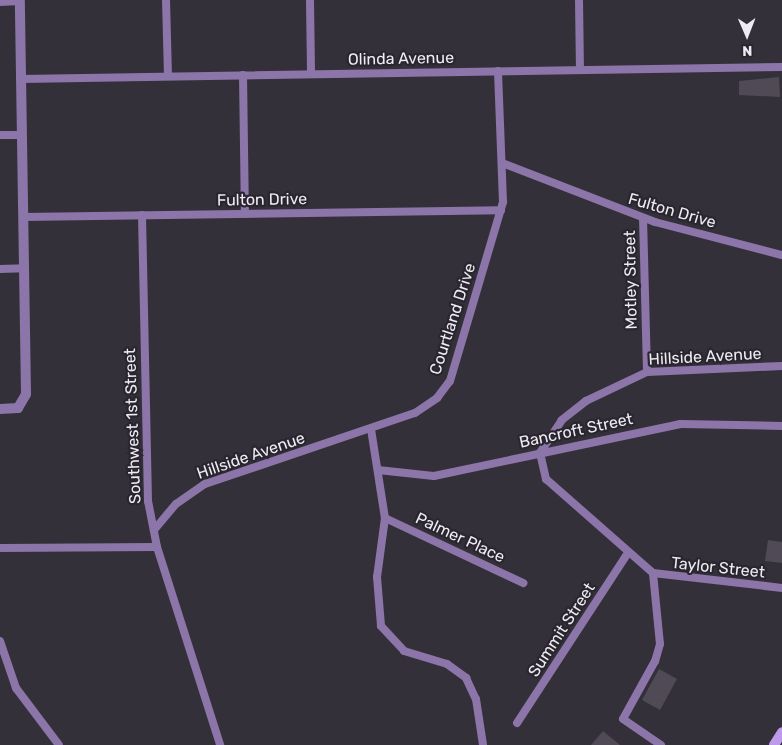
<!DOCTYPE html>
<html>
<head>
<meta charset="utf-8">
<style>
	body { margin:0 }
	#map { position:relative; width:782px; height:745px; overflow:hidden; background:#34303a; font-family:Rubik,sans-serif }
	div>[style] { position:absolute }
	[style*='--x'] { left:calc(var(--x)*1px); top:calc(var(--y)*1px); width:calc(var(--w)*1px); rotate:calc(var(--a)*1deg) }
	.building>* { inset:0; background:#4f4a55 }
	.minor>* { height:8px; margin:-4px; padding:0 4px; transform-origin:4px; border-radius:4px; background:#8c75a8 }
	.tertiary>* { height:10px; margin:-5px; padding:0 5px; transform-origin:5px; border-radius:5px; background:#8c75a8 }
	.secondary>* { height:10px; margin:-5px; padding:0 5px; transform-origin:5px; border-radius:5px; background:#bf9aeb }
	span { translate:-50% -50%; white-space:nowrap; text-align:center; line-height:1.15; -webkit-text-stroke:4.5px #2a2630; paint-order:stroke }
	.street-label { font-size:16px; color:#eeebf2 }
	.north { position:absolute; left:722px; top:10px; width:50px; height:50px; -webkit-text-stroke:4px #2a2630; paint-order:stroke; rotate:179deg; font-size:14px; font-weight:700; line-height:20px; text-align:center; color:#eeebf2 }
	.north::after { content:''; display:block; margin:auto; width:18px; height:22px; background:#eeebf2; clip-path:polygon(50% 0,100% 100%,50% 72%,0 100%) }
</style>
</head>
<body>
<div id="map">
	<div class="building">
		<i style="clip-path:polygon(779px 77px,780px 97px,739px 95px,739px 81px)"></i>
		<i style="clip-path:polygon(768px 540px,782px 542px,782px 563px,765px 561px)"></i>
		<i style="clip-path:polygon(659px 669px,677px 679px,660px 710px,642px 700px)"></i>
		<i style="clip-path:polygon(603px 731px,620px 745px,591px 745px)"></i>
	</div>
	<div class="minor">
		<i style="--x:166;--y:0;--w:76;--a:88.5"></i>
		<i style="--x:310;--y:0;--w:74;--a:89.2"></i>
		<i style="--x:579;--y:0;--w:70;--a:89.2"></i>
		<i style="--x:0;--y:2;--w:20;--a:-3"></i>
		<i style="--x:243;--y:75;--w:139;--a:89.2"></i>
		<i style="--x:21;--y:79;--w:761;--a:-0.9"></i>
		<i style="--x:0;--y:135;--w:22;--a:0"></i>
		<i style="--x:502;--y:163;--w:164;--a:21.1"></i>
		<i style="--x:655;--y:222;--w:131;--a:14.6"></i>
		<i style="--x:142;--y:215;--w:286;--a:88.8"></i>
		<i style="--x:148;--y:501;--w:47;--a:78.9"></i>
		<i style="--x:157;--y:547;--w:208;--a:72.3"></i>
		<i style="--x:23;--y:217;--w:478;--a:-0.8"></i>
		<i style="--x:643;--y:218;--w:154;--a:88.5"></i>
		<i style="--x:0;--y:269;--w:24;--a:-2"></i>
		<i style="--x:782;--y:366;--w:135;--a:177.5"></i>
		<i style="--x:647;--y:372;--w:68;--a:154.6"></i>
		<i style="--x:586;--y:401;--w:31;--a:142"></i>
		<i style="--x:562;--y:420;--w:40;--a:124"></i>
		<i style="--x:540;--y:453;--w:27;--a:77"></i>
		<i style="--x:546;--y:479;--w:142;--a:41.3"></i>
		<i style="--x:653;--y:573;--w:130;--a:6.6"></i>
		<i style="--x:371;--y:429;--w:90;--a:81.1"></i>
		<i style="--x:385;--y:518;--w:60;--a:97.7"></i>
		<i style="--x:377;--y:577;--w:49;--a:85.3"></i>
		<i style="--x:381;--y:626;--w:34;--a:47"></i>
		<i style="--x:404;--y:651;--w:45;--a:16.8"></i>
		<i style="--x:447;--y:664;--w:24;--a:36"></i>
		<i style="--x:466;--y:678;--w:23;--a:65"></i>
		<i style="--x:476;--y:699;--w:47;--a:81.3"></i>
		<i style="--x:378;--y:470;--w:56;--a:6.1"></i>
		<i style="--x:434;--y:476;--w:252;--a:-11.9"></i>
		<i style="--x:681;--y:424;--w:101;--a:1.1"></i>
		<i style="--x:385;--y:518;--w:153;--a:25.2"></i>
		<i style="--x:154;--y:530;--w:34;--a:-50"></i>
		<i style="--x:176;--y:504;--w:35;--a:-35"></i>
		<i style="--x:205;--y:484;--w:222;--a:-18.7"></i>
		<i style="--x:415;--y:413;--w:27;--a:-34"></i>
		<i style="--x:437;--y:398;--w:21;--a:-53"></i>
		<i style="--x:450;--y:381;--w:187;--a:-73.5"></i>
		<i style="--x:503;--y:202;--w:131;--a:-92.2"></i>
		<i style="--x:0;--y:548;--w:157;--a:-0.4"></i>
		<i style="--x:653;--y:573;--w:71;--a:84.4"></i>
		<i style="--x:660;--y:644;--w:18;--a:106"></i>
		<i style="--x:655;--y:661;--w:66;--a:118.9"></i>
		<i style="--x:623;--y:719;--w:46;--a:34.4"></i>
		<i style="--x:0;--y:641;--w:50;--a:71.2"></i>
		<i style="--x:16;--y:688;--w:71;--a:53"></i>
		<i style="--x:517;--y:723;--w:203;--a:-56.9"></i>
	</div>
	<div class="tertiary">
		<i style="--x:0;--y:409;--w:18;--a:-3"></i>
		<i style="--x:18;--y:408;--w:16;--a:-60"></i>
		<i style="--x:26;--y:394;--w:394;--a:-90.9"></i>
	</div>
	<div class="secondary">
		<i style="--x:774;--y:745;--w:15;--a:-58"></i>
	</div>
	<div class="street-label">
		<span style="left:401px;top:59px;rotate:-1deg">Olinda Avenue</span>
		<span style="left:262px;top:200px;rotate:-1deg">Fulton Drive</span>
		<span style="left:672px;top:211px;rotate:16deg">Fulton Drive</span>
		<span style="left:631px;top:280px;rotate:-91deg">Motley Street</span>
		<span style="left:453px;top:319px;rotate:-72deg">Courtland Drive</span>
		<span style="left:705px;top:357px;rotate:-3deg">Hillside Avenue</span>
		<span style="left:133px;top:426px;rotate:-92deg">Southwest 1st Street</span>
		<span style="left:576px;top:431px;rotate:-12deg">Bancroft Street</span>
		<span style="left:251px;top:456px;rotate:-19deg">Hillside Avenue</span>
		<span style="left:460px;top:538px;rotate:25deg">Palmer Place</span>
		<span style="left:718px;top:568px;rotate:6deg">Taylor Street</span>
		<span style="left:562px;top:630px;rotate:-57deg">Summit Street</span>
	</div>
	<div class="north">N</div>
</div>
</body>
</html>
